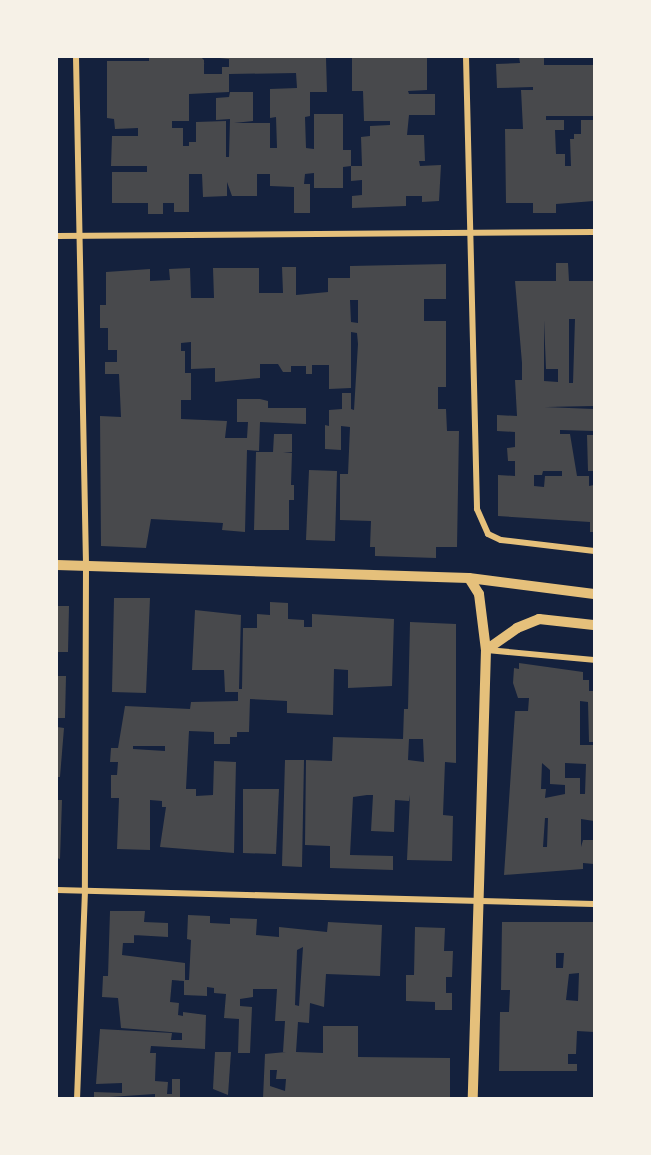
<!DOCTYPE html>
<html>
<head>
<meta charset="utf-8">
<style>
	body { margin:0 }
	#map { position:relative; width:651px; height:1155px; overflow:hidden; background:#14213d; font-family:Manrope,sans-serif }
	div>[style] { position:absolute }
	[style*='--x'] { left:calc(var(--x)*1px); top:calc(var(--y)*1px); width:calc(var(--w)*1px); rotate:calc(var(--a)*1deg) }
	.building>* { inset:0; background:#48494c }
	.minor>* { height:6px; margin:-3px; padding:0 3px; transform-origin:3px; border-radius:3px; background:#e5c07b }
	.tertiary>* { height:10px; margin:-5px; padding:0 5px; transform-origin:5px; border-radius:5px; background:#e5c07b }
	span { translate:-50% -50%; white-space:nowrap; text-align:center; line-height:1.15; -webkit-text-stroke:5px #f6f1e7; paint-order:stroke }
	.frame { position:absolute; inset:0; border:58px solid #f6f1e7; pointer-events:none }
</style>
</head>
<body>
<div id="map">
	<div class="building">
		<i style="clip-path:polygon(evenodd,149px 57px,201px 57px,204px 60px,204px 74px,222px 74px,222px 67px,229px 67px,229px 59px,210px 57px,326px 58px,327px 92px,310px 92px,310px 116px,305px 117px,306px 148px,314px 149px,314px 114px,343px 114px,343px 150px,351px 150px,351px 166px,362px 166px,361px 137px,370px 136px,370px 126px,390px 125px,390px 121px,364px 121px,363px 91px,352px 91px,352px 58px,427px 57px,427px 90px,408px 91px,409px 94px,435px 94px,435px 115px,409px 115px,407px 135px,424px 135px,425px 161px,419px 161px,420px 166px,441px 165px,439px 201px,422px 202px,422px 196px,406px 196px,406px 206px,352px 208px,352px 196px,362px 195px,362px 180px,351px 181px,351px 166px,343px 167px,343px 188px,314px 188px,314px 173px,305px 174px,304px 184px,310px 184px,310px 213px,294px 213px,294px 187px,270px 186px,270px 174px,257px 174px,257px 196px,232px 196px,227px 182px,227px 196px,203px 197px,202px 174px,189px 174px,189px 212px,174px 212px,174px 203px,163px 203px,163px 214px,148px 214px,148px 203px,112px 203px,112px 172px,147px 172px,147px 166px,111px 166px,112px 136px,138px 136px,138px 128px,115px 129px,114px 119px,107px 118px,107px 61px,149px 61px,149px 57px,296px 73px,297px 88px,270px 89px,270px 118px,276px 117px,277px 148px,270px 148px,270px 123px,234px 123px,253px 121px,253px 92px,230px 92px,229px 97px,216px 98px,216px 120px,230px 119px,229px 157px,226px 157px,226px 121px,196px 122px,196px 142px,189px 142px,189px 146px,183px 146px,183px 128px,172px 128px,172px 121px,189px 121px,189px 94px,229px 92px,229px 74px,296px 73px)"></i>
		<i style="clip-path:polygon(519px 57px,544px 57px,544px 65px,594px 65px,594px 116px,546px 116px,546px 120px,564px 120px,564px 130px,555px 130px,556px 154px,565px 154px,565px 166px,571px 166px,570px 139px,574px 139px,574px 134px,581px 134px,581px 120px,594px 120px,594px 201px,556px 204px,556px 213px,533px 213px,533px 203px,506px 203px,505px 129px,523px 129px,521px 90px,533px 90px,533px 87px,497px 88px,496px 64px,520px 63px)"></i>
		<i style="clip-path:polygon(evenodd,556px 263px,568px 263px,569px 281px,594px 281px,594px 406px,544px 407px,594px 409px,594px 431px,560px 430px,560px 434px,570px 434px,577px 476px,589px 476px,589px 486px,594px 485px,594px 532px,590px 532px,590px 522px,498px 516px,498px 475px,515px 476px,515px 461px,508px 461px,507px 448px,515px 447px,515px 432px,497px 431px,497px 415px,517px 416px,515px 380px,522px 380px,522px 363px,515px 281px,556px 281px,556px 263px,569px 319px,575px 319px,573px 383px,569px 383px,569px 319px,556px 263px,544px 320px,546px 369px,558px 369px,558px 382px,544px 381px,544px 320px,556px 263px,543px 471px,562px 471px,562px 476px,545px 476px,544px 487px,534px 486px,534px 475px,542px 475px,543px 471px)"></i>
		<i style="clip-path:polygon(evenodd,446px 264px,446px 299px,424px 299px,424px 321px,446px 321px,446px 387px,438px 387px,438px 409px,446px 409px,447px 431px,459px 431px,457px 547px,436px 547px,436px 558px,375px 556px,375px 547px,370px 547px,371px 521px,340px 520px,340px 474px,348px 474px,350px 427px,341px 426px,341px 450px,325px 449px,325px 425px,329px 426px,329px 410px,342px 409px,342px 393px,351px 393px,351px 409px,354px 410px,358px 344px,357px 333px,351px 332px,351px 388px,329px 389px,329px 365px,312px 365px,312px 374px,306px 374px,306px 366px,291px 366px,291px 372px,283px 372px,278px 364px,260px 364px,260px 378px,215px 382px,215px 368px,191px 369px,191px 342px,181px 343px,181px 351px,185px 351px,185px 373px,191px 373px,191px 400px,181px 400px,181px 419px,227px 421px,225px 438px,247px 438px,248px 422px,237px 422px,237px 399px,260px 399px,268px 401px,268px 408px,306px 408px,306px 424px,260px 422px,259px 451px,247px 450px,245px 532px,222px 530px,223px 523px,151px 519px,146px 548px,101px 546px,100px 416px,121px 417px,119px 374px,105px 374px,105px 362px,117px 362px,117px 350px,108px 350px,108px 328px,100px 328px,100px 305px,106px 305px,106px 272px,150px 269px,150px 281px,170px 280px,169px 269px,190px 268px,191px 298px,214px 298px,213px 268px,259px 268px,259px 293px,283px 293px,282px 267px,296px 267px,296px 295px,328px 292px,328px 278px,350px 278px,350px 266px,446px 264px,350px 300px,358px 300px,358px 323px,351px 322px,350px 300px)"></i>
		<i style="clip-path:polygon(274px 434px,292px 434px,292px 452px,283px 452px,292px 453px,291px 485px,294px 485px,294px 500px,289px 500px,289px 530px,254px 530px,256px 452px,273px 452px)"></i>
		<i style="clip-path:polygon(587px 435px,594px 435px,594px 471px,588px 471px)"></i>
		<i style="clip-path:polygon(309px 470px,337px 471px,335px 541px,306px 540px)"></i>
		<i style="clip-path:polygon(114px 598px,150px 598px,146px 693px,112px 692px)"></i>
		<i style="clip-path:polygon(evenodd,270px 602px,288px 603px,288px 619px,304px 620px,304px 627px,312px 627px,312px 614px,394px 619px,392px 686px,348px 688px,348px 670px,334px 669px,333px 715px,287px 713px,287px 701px,250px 699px,249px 732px,237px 732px,237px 737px,230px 737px,230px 744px,214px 744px,214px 732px,189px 731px,186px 789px,196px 789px,196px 796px,213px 795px,214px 761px,236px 762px,234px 853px,160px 847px,166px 807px,162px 807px,162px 801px,150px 800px,150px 850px,117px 849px,119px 798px,111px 798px,111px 775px,117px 775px,118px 762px,110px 762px,111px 748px,118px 748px,125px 706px,190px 709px,191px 702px,238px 701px,238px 692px,225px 692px,224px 670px,192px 670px,195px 610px,241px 615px,239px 689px,242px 689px,243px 628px,257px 628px,257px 614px,270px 615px,270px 602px,133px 746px,165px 746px,165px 751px,133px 749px,133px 746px)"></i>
		<i style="clip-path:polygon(57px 606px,69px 606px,68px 652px,57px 652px)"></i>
		<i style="clip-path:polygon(evenodd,410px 622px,456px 624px,456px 763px,445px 762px,443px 815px,453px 816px,452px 861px,407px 860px,410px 795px,409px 801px,395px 800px,394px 832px,371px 831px,373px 795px,367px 795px,353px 797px,350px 855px,393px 856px,393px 870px,330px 868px,330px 846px,305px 845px,306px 760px,332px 761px,333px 737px,403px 739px,404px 709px,408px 709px,410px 622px,409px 739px,423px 739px,424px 762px,408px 760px,409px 739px)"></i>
		<i style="clip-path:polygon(evenodd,519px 663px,583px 672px,583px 680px,589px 680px,589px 691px,594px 691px,594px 742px,589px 742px,588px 702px,580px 701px,580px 745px,594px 745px,594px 821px,581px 819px,581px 847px,583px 840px,594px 840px,594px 864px,583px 863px,583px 869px,504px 875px,515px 711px,528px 711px,529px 698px,518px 698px,513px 683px,514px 668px,519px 669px,519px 663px,542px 763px,550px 770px,550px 784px,565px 785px,565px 794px,545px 798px,546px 789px,541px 789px,542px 763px,519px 663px,565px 763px,586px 764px,585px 794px,580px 794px,580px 778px,565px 778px,565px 763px,519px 663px,545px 818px,548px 818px,547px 847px,543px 847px,545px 818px)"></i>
		<i style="clip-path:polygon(57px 676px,66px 676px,65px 718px,57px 718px)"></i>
		<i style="clip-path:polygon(57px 727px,64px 728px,60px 777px,57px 777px)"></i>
		<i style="clip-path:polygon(285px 760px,304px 760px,302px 867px,282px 866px)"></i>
		<i style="clip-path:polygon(243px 789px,279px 789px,276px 854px,243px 853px)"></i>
		<i style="clip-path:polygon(57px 800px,62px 800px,60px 859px,57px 858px)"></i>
		<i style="clip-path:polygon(evenodd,110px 911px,145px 911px,144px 922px,168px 923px,168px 937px,134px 935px,134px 943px,123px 943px,122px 955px,185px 963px,185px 980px,189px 980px,191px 940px,187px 939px,188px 915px,210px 916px,210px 923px,230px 924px,230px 918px,257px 919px,256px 935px,279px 937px,279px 927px,327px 932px,328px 922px,382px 925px,380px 976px,326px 974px,324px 1007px,310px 1003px,309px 1023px,298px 1022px,296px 1052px,323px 1053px,323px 1026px,358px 1026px,358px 1057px,450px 1058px,450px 1098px,263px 1098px,265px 1054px,286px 1052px,283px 1052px,285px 1021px,275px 1021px,277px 989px,253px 989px,253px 997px,240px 999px,240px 1006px,252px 1007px,250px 1053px,238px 1053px,239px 1019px,224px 1018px,226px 994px,214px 993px,214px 988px,207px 987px,207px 996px,184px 995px,184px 981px,172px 980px,170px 1002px,179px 1003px,178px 1015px,183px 1016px,183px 1012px,206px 1015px,205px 1049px,151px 1046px,150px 1053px,156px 1053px,155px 1081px,168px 1082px,167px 1094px,172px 1094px,172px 1079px,180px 1079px,180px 1098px,155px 1098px,155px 1094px,94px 1098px,94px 1092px,122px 1093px,122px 1083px,96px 1084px,100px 1029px,172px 1033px,171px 1040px,182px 1040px,182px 1033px,121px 1028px,118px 998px,102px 997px,103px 976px,108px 976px,110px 911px,303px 947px,299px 1006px,295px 1005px,297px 950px,303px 947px,110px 911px,270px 1070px,277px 1070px,276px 1079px,286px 1079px,285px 1091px,270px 1086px,270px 1070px)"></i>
		<i style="clip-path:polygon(evenodd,502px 922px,594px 922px,594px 1032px,577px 1031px,576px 1054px,568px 1054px,568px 1064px,577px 1064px,577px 1071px,499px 1071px,500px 1012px,509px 1012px,510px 990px,501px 990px,502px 922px,556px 953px,564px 953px,563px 968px,556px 968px,556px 953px,502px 922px,579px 973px,578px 1001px,566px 1000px,569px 974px,579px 973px)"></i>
		<i style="clip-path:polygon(415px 927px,445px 928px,444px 951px,453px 951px,452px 977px,446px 977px,446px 993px,452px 993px,452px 1010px,435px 1010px,435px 1002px,406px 1001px,406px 975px,414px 975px)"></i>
		<i style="clip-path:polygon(215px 1052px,231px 1052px,228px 1095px,213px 1089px)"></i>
	</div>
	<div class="minor">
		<i style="--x:76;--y:57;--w:509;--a:88.87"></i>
		<i style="--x:86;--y:566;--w:325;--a:90.2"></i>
		<i style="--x:85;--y:891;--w:207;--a:92.2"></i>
		<i style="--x:466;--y:57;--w:452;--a:88.6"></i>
		<i style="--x:477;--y:509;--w:27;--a:66"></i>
		<i style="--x:488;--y:534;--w:14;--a:25"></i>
		<i style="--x:501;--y:540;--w:94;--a:6.7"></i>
		<i style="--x:57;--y:236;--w:537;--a:-0.43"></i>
		<i style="--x:487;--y:650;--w:107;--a:5.3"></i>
		<i style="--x:57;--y:890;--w:537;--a:1.49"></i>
	</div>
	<div class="tertiary">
		<i style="--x:57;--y:565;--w:412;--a:1.8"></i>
		<i style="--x:469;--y:578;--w:126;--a:7.3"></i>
		<i style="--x:469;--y:578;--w:19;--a:58"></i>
		<i style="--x:479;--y:594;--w:56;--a:82.9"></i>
		<i style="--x:486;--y:650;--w:448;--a:91.7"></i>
		<i style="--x:486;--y:650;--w:38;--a:-35"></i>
		<i style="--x:517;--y:628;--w:24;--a:-22"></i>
		<i style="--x:539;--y:619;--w:55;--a:6.2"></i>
	</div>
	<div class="frame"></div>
</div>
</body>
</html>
